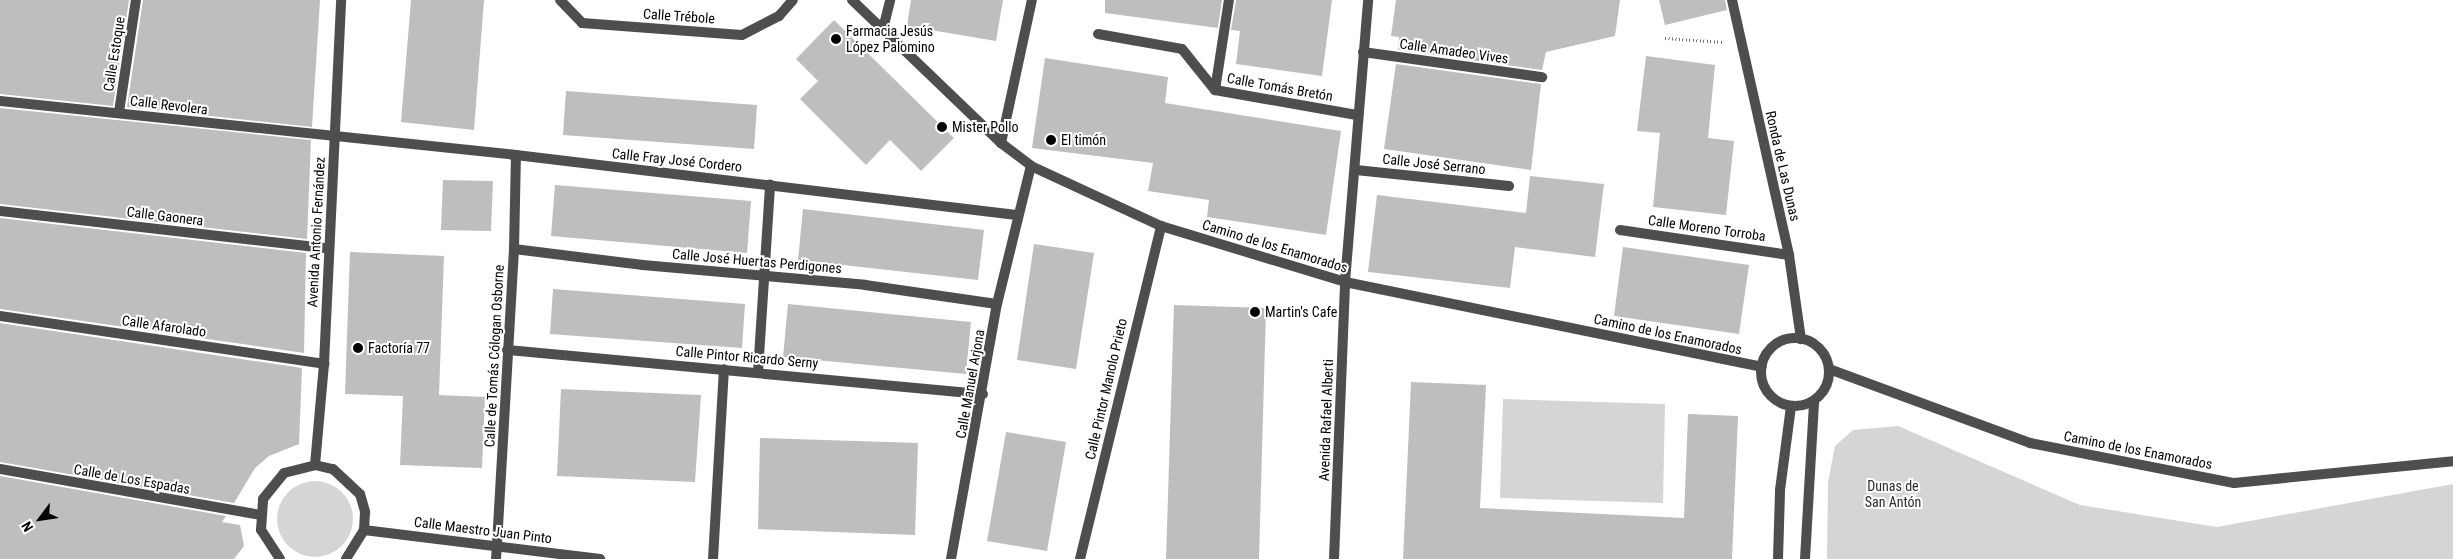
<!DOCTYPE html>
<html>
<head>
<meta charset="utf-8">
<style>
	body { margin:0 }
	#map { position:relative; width:2453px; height:559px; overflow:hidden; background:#fff; font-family:"Roboto Condensed",sans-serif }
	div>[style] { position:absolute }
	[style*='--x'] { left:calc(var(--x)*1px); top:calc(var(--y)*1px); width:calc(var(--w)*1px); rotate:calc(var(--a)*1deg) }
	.green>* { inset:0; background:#d5d5d5 }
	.round { border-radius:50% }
	.building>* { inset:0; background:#bebebe }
	.path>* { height:3px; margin-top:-1.5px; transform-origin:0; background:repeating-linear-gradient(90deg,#707070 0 1px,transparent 0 3.5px) }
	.service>* { height:10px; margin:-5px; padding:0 5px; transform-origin:5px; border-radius:5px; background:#4e4e4e }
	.pedestrian>* { height:10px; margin:-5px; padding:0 5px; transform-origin:5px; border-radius:5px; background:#4e4e4e }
	.minor>* { height:10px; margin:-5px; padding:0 5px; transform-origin:5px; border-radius:5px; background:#4e4e4e }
	.tertiary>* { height:10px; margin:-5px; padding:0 5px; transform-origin:5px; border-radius:5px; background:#4e4e4e }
	.tertiary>.ring { margin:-5px; padding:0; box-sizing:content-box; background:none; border:10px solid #4e4e4e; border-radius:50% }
	.dots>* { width:14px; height:14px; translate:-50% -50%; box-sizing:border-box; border:2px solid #fff; border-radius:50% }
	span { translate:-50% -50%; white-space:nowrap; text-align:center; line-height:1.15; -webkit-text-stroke:4px #fff; paint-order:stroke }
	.street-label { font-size:14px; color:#000 }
	.poi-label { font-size:14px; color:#000 }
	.left { translate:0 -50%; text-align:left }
	.park-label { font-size:14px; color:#2c2c2c }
	.north { position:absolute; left:15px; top:494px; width:50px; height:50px; -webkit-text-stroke:4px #fff; paint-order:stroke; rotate:239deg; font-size:14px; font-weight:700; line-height:20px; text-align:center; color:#000 }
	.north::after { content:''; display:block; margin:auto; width:18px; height:22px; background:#000; clip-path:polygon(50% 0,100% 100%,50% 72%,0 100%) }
</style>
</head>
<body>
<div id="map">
	<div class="green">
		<i style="clip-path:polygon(1503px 399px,1665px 404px,1663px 503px,1500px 498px)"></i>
		<i style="clip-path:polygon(1898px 426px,2080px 505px,2217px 527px,2453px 484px,2453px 559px,1827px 559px,1828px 482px,1835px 446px,1853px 430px)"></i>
		<i class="round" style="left:277px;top:481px;width:76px;height:76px"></i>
	</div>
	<div class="building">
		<i style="clip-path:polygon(0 0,129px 0,113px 106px,0 94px)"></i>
		<i style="clip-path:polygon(143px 0,320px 0,312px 127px,127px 107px)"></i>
		<i style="clip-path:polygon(411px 0,484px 0,474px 130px,401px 122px)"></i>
		<i style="clip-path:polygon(911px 0,1003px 0,996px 41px,907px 26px)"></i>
		<i style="clip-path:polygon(1105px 0,1222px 0,1218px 28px,1105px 13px)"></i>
		<i style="clip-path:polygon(1236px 0,1332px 0,1322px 76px,1236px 64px,1240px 31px,1231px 30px)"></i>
		<i style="clip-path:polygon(1396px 0,1620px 0,1615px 36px,1546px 52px,1542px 70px,1398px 50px,1399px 37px,1391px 36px)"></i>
		<i style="clip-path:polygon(1659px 0,1725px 0,1727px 10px,1665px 25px)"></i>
		<i style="clip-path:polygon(834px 20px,954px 138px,921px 171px,890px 140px,866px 165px,800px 99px,818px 81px,796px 59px)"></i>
		<i style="clip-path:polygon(1646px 56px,1715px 65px,1708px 138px,1734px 141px,1726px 215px,1653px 207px,1660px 133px,1637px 131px)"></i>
		<i style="clip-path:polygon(1045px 58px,1168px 77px,1165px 103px,1341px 131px,1326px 235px,1207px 217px,1209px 200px,1148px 191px,1153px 163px,1032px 148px)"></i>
		<i style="clip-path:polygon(1396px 64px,1541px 84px,1531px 170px,1384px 149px)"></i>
		<i style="clip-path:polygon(566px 91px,757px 105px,754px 149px,563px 135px)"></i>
		<i style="clip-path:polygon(0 108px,311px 140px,307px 239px,0 204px)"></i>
		<i style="clip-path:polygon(1530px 176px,1604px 184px,1595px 257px,1515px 247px,1510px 288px,1368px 272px,1377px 195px,1526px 213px)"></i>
		<i style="clip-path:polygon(443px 180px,493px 181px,491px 231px,441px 230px)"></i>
		<i style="clip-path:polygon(555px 185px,751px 201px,747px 253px,551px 236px)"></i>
		<i style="clip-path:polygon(803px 209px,984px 230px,978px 280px,798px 260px)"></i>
		<i style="clip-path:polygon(0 218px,306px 253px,304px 353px,0 309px)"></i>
		<i style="clip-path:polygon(1034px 244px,1094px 253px,1076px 369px,1017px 360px)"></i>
		<i style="clip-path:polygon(1623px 247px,1749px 265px,1739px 334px,1614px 316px)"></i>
		<i style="clip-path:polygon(350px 252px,444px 256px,439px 395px,485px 397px,482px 468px,400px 465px,403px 396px,345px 394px)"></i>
		<i style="clip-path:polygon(553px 289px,745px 304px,742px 348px,550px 334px)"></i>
		<i style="clip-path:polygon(788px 304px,971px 322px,966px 374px,783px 357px)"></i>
		<i style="clip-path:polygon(1174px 305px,1266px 308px,1259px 559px,1166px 559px)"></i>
		<i style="clip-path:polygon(0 323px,302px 368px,299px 444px,269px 456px,255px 468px,234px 503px,0 462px)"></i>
		<i style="clip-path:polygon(1411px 382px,1486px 385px,1480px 508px,1684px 518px,1688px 414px,1738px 416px,1732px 559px,1403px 559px)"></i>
		<i style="clip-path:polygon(561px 389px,701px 395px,695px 482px,557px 476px)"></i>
		<i style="clip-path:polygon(1006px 432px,1066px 442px,1047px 551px,987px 541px)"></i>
		<i style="clip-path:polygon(760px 438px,918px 443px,915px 535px,758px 529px)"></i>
		<i style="clip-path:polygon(0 476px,226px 516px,222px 522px,240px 525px,244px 546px,234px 559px,0 559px)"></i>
	</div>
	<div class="path">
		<i style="--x:1665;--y:38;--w:59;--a:3.9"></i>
	</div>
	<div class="service">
		<i style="--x:496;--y:559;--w:15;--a:-86"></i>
	</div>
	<div class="pedestrian">
		<i style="--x:643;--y:265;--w:223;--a:5.1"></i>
		<i style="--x:507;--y:350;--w:478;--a:5.3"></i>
		<i style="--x:758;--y:372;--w:188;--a:-86.3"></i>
		<i style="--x:713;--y:559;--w:190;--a:-86.7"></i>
	</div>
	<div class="minor">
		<i style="--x:560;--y:0;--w:32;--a:46"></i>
		<i style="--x:582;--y:23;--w:160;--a:4.3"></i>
		<i style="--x:742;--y:35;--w:42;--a:-27.2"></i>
		<i style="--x:779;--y:16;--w:21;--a:-49"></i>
		<i style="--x:883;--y:29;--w:30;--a:-76"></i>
		<i style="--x:1098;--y:34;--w:85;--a:10.1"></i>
		<i style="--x:1182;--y:49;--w:53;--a:51.2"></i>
		<i style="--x:1215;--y:90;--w:144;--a:10"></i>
		<i style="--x:1363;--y:52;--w:181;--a:8"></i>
		<i style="--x:1215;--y:90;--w:91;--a:-81.2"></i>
		<i style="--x:0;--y:101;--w:519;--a:5.97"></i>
		<i style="--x:516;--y:155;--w:504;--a:6.84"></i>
		<i style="--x:119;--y:112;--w:113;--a:-81.4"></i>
		<i style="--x:1356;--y:170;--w:154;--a:6"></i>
		<i style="--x:0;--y:211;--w:329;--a:6.5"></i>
		<i style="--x:1620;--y:230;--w:171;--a:8.4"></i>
		<i style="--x:514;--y:249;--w:130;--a:7.1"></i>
		<i style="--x:865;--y:285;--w:133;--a:8.2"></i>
		<i style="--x:0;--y:316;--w:328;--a:8.4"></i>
		<i style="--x:0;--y:469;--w:264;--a:10"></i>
		<i style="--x:364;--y:530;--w:238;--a:7"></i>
		<i style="--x:497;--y:544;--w:295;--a:-86.7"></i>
		<i style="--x:514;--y:249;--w:94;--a:-88.8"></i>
		<i style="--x:951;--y:559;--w:259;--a:-79.8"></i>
		<i style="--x:997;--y:304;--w:142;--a:-76.2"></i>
		<i style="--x:1080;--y:559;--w:343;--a:-76.3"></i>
		<i style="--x:1334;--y:559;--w:277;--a:-87.7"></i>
		<i style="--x:1345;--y:282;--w:283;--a:-85.3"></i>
	</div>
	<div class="tertiary">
		<i style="--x:852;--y:0;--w:207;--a:43.8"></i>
		<i style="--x:1001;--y:143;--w:38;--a:37"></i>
		<i style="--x:1031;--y:166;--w:143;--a:24.8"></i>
		<i style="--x:1161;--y:226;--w:192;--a:16.9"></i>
		<i style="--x:1345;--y:282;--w:425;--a:11.5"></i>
		<i style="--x:1732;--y:0;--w:261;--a:77.4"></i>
		<i style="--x:1789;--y:255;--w:85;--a:81.9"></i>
		<i style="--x:1001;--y:143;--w:146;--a:-77.8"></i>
		<i class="ring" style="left:1761px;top:338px;width:58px;height:58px"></i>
		<i style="--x:1829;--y:369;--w:214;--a:20.2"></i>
		<i style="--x:2030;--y:443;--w:208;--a:11.1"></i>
		<i style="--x:2234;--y:483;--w:220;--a:-5.7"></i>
		<i style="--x:315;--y:465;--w:101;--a:-84.9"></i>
		<i style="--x:324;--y:364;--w:364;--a:-87.3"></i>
		<i style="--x:280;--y:559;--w:35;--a:-123"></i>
		<i style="--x:261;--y:530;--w:31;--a:-86"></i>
		<i style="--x:263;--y:499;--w:33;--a:-51"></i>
		<i style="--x:284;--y:473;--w:32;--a:-14"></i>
		<i style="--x:315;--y:465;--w:18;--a:13"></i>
		<i style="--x:333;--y:469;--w:37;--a:43"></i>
		<i style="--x:360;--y:494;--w:19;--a:74"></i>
		<i style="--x:365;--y:512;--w:18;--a:93"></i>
		<i style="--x:364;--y:530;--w:34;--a:122"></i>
		<i style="--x:1778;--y:559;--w:69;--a:-88.3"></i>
		<i style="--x:1780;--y:490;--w:84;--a:-82.5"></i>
		<i style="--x:1805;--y:559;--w:158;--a:-86.7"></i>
	</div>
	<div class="dots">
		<i style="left:836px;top:39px;background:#000"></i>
		<i style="left:942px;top:127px;background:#000"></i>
		<i style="left:1051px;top:140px;background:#000"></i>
		<i style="left:1255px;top:312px;background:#000"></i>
		<i style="left:358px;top:348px;background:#000"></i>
	</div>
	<div class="street-label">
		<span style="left:679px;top:16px;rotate:4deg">Calle Trébole</span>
		<span style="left:1454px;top:51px;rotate:8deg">Calle Amadeo Vives</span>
		<span style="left:114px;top:54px;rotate:-81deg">Calle Estoque</span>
		<span style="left:1280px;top:87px;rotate:10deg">Calle Tomás Bretón</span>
		<span style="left:169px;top:105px;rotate:7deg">Calle Revolera</span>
		<span style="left:677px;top:160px;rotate:6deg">Calle Fray José Cordero</span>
		<span style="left:1434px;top:164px;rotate:6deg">Calle José Serrano</span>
		<span style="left:1783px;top:166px;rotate:77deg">Ronda de Las Dunas</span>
		<span style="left:165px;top:216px;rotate:7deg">Calle Gaonera</span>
		<span style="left:1707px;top:228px;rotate:8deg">Calle Moreno Torroba</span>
		<span style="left:316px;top:232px;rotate:-87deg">Avenida Antonio Fernández</span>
		<span style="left:1275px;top:246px;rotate:17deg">Camino de los Enamorados</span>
		<span style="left:757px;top:261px;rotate:5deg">Calle José Huertas Perdigones</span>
		<span style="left:164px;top:326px;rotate:8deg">Calle Afarolado</span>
		<span style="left:1668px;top:334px;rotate:12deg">Camino de los Enamorados</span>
		<span style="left:494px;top:356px;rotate:-87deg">Calle de Tomás Cólogan Osborne</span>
		<span style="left:747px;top:357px;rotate:5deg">Calle Pintor Ricardo Serny</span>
		<span style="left:970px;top:384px;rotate:-80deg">Calle Manuel Arjona</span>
		<span style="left:1106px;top:389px;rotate:-77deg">Calle Pintor Manolo Prieto</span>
		<span style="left:1326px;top:420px;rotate:-88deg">Avenida Rafael Alberti</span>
		<span style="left:2138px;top:450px;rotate:11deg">Camino de los Enamorados</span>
		<span style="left:132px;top:479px;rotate:10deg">Calle de Los Espadas</span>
		<span style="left:483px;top:530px;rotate:7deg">Calle Maestro Juan Pinto</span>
	</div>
	<div class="poi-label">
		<span class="left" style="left:846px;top:39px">Farmacia Jesús<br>López Palomino</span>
		<span class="left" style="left:952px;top:127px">Mister Pollo</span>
		<span class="left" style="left:1061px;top:140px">El timón</span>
		<span class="left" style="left:1265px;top:312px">Martin's Cafe</span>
		<span class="left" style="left:368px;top:348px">Factoría 77</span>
	</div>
	<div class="park-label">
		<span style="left:1893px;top:494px">Dunas de<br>San Antón</span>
	</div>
	<div class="north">N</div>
</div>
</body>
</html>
